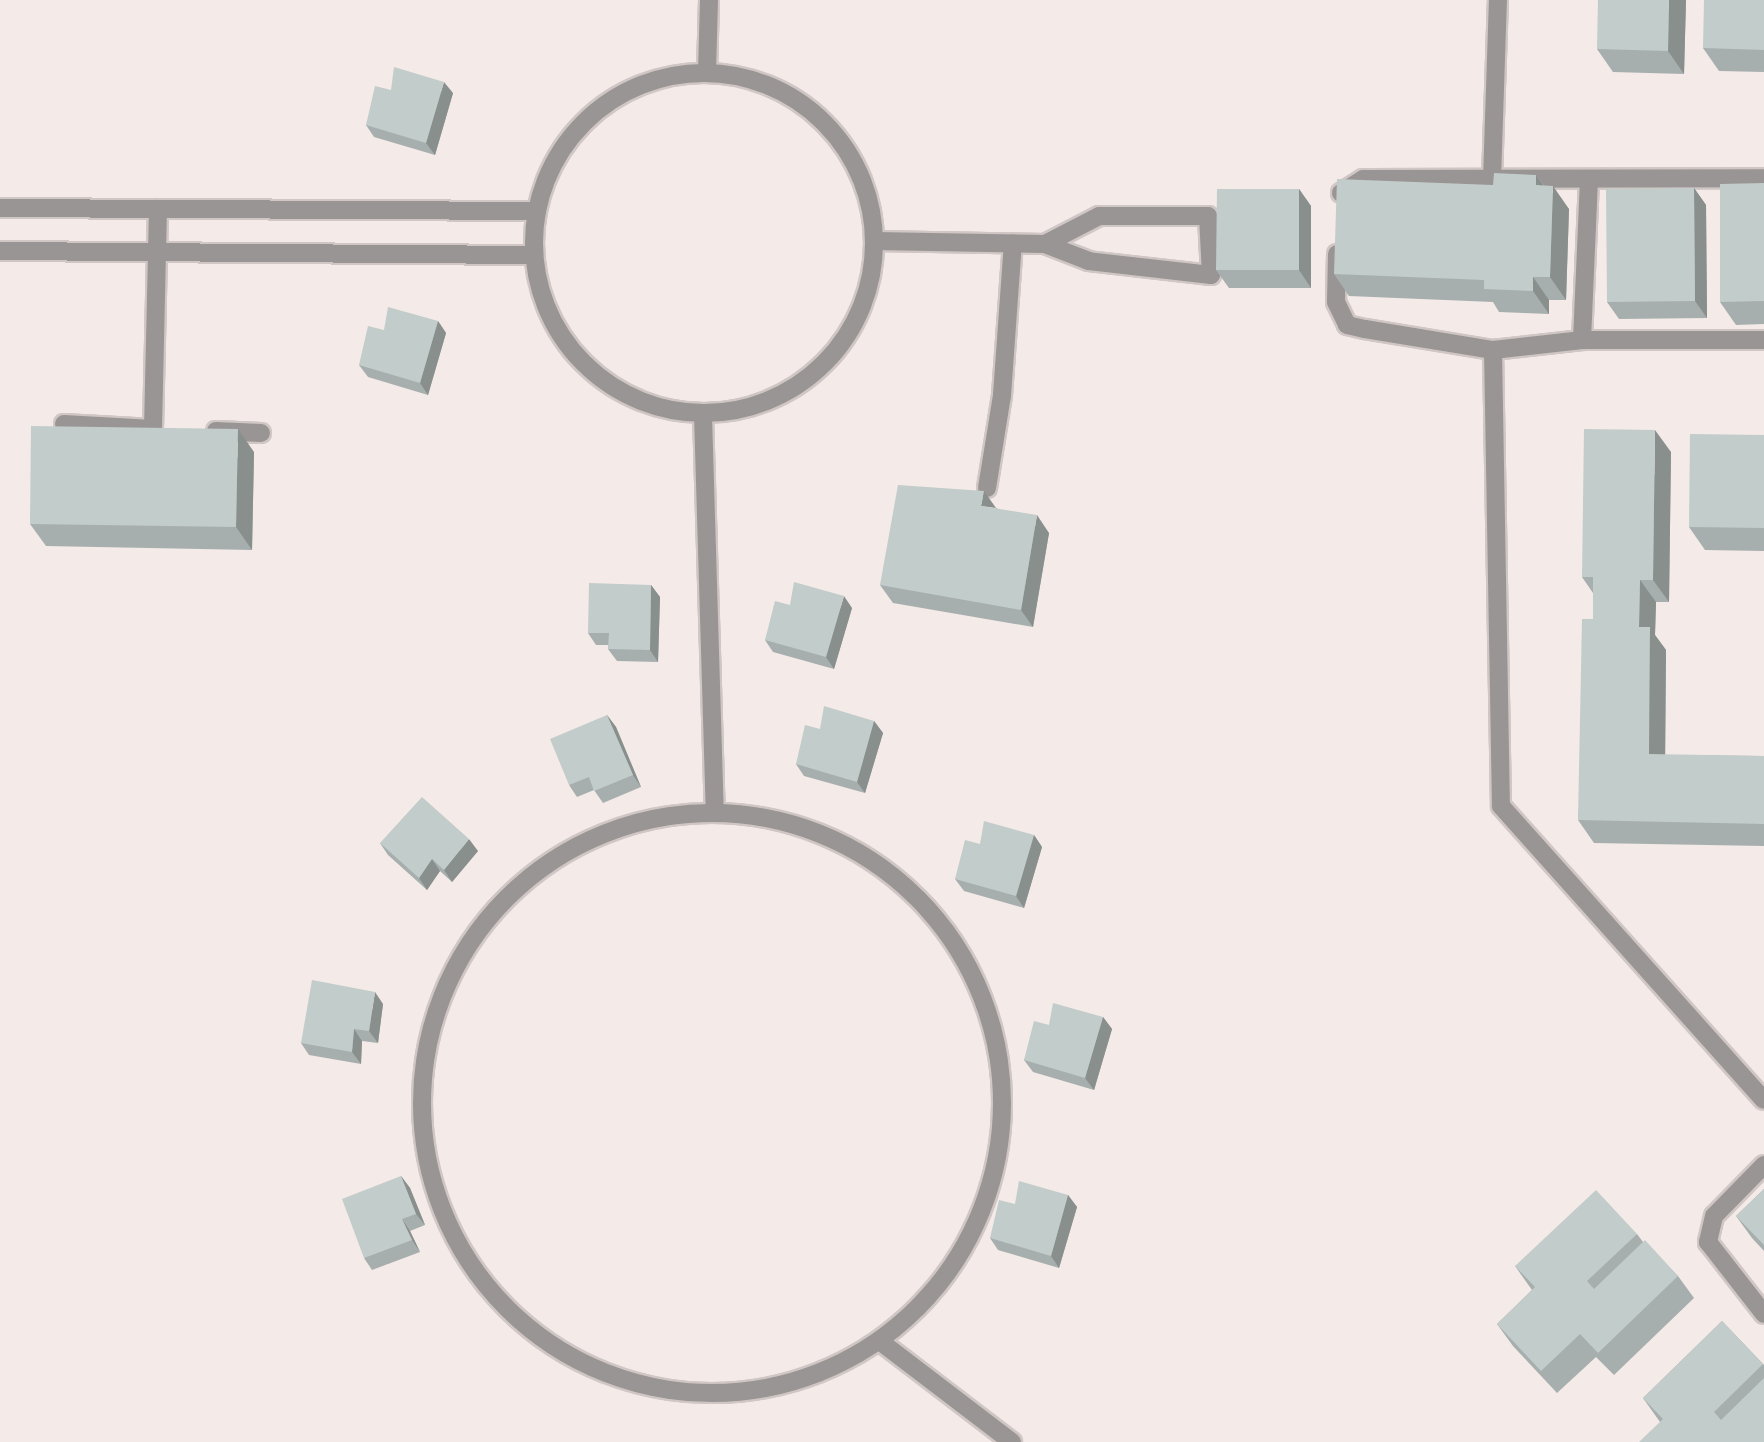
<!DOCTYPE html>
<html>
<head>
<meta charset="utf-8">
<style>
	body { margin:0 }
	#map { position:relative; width:1764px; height:1442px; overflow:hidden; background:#f4eae8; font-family:Raleway,sans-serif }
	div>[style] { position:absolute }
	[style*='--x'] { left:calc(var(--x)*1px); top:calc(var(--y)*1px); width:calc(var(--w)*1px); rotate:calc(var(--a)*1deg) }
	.roads { filter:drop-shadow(2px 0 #d0c7c5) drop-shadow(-2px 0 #d0c7c5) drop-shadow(0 2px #d0c7c5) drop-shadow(0 -2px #d0c7c5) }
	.lane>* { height:18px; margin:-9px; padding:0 9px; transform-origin:9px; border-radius:9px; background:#999594 }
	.lane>.ring { margin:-9px; padding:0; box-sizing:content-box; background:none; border:18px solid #999594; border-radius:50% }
	.wall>* { inset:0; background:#a7afae }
	.shaded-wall>* { inset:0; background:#888f8d }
	.building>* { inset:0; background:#c2ccca }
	span { translate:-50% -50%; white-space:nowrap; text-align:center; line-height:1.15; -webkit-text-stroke:6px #fff; paint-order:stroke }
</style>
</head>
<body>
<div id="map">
	<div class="roads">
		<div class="lane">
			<i style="--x:707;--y:72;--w:72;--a:-88.4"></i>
			<i class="ring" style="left:534px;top:73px;width:322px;height:322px"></i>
			<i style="--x:1492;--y:179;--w:179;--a:-88.1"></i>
			<i style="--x:1341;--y:193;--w:26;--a:-32"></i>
			<i style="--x:1363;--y:179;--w:401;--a:-0.1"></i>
			<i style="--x:0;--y:208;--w:537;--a:0.32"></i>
			<i style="--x:875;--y:241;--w:170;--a:1"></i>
			<i style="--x:1045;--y:244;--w:61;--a:-27.4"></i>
			<i style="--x:1099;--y:216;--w:109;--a:0"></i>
			<i style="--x:1208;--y:216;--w:59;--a:87.1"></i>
			<i style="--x:1211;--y:275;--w:123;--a:-173.5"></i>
			<i style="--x:1089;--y:261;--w:47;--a:-158.9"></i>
			<i style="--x:0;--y:251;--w:534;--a:0.43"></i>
			<i style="--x:1337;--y:254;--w:48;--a:91.2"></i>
			<i style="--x:1336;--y:302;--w:25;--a:64"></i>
			<i style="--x:1347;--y:325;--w:18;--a:13"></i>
			<i style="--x:1365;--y:329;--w:130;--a:9.3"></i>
			<i style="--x:1493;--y:350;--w:90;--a:-6.4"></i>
			<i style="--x:1582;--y:340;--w:182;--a:0"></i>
			<i style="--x:1582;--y:340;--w:159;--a:-87.5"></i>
			<i style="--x:1493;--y:350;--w:456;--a:89"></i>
			<i style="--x:1501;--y:806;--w:394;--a:48.2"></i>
			<i style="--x:703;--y:415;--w:398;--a:88.3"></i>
			<i style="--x:64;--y:424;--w:89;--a:3.2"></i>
			<i style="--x:153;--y:429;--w:220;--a:-88.7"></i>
			<i style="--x:216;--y:431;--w:45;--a:2.5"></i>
			<i style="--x:987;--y:488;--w:94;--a:-80.8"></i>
			<i style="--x:1002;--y:395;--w:152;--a:-85.9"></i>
			<i class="ring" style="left:422px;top:813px;width:562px;height:562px"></i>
			<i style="--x:1764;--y:1165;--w:71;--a:134.4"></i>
			<i style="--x:1714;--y:1216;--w:27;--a:103"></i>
			<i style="--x:1708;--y:1242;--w:91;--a:52.1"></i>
			<i style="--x:881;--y:1342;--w:165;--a:37.4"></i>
		</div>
	</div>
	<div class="wall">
		<i style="clip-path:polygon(1686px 0,1684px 74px,1613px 72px,1597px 49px)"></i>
		<i style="clip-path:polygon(1764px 0,1764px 72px,1719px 71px,1703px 48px)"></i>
		<i style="clip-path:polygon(391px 90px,453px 93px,435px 155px,374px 137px,366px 125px)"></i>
		<i style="clip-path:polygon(1536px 175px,1544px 185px,1569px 209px,1566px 300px,1549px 300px,1549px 314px,1499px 312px,1493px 302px,1349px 296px,1334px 274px,1493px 185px)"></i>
		<i style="clip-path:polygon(1764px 183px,1764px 324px,1736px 325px,1720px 302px)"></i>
		<i style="clip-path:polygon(1694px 188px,1706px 205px,1707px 318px,1619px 319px,1607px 302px)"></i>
		<i style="clip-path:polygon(1299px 189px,1311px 206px,1311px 288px,1229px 288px,1216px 270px)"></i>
		<i style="clip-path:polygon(438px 321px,446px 333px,428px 395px,368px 377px,359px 365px)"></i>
		<i style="clip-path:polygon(1764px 435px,1764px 551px,1705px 550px,1689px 527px)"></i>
		<i style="clip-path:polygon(254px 452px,252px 550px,46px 546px,30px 524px)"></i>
		<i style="clip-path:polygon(1671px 452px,1669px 602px,1656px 602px,1655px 635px,1666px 650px,1665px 755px,1764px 756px,1764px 846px,1594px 843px,1578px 820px,1593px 619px,1593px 593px,1582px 577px)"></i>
		<i style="clip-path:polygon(996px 508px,1049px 533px,1033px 627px,893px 603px,880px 585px)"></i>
		<i style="clip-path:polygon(651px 585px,660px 597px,658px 662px,617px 661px,608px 649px,608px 645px,596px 645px,588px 633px)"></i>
		<i style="clip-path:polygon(790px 605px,852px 608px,834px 669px,773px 652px,765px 640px)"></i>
		<i style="clip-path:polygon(607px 715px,616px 727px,641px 787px,603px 803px,594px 790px,577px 797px,569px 785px)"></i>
		<i style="clip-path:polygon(874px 721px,883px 733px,865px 793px,804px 776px,796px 764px,820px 729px)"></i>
		<i style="clip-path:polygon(1034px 835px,1042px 847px,1024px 908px,964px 891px,955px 879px,980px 844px)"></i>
		<i style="clip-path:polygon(380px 843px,478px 851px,452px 882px,440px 871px,427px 890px,388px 855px)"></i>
		<i style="clip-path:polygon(383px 1004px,378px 1043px,362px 1041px,361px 1064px,309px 1055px,301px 1043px)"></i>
		<i style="clip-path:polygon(1103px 1017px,1112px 1029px,1094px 1090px,1033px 1072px,1024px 1060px,1049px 1025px)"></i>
		<i style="clip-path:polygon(401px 1176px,410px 1188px,425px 1225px,410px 1231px,420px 1252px,372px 1270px,364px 1258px)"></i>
		<i style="clip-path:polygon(1764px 1189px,1764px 1251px,1752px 1238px,1736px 1216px)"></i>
		<i style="clip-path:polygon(1068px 1195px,1077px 1207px,1059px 1268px,998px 1250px,990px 1238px)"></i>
		<i style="clip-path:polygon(1637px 1234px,1643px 1242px,1678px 1276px,1694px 1298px,1614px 1375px,1596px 1357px,1557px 1393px,1513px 1346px,1497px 1324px,1532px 1290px,1515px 1266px)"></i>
		<i style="clip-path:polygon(1722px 1321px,1764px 1365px,1764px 1442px,1660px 1422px,1643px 1398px)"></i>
	</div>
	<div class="shaded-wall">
		<i style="clip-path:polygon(1669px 0,1686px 0,1684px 74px,1668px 51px)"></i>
		<i style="clip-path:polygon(444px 82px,453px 93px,435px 155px,426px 143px)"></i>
		<i style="clip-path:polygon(1536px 175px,1552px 197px,1536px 185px)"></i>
		<i style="clip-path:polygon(1553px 186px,1569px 209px,1566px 300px,1550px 277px)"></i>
		<i style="clip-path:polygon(1694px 188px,1706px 205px,1707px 318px,1695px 301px)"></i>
		<i style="clip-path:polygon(1299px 189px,1311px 206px,1311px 288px,1299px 270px)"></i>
		<i style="clip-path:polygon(1533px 277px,1549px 300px,1549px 314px,1533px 291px)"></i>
		<i style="clip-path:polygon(438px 321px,446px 333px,428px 395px,420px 383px)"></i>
		<i style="clip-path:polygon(238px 429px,254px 452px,252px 550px,236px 527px)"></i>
		<i style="clip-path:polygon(1655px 430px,1671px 452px,1669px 602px,1653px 580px)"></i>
		<i style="clip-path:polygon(984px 491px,996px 508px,981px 506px)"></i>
		<i style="clip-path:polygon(1037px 515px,1049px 533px,1033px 627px,1021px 610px)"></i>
		<i style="clip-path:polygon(1640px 580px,1656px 602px,1655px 635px,1666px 650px,1665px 777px,1649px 754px,1639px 627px)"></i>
		<i style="clip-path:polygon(651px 585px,660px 597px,658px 662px,650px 650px)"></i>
		<i style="clip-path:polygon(844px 596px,852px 608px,834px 669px,826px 657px)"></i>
		<i style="clip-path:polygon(607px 715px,616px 727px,641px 787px,633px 775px)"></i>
		<i style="clip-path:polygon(874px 721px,883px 733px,865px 793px,857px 782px)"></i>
		<i style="clip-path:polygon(1034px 835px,1042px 847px,1024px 908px,1016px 896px)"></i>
		<i style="clip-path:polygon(469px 839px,478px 851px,452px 882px,444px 870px)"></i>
		<i style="clip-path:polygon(432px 859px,440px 871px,427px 890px,419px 878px)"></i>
		<i style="clip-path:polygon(375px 992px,383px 1004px,378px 1043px,369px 1031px)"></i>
		<i style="clip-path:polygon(1103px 1017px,1112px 1029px,1094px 1090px,1085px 1078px)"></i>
		<i style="clip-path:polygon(354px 1029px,362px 1041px,361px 1064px,352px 1052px)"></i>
		<i style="clip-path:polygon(401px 1176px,410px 1188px,425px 1225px,416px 1214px)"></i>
		<i style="clip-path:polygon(1068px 1195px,1077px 1207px,1059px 1268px,1051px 1256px)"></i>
		<i style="clip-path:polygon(402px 1219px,410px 1231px,420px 1252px,412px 1240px)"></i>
	</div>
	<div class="building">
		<i style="clip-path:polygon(1598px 0,1669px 0,1668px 51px,1597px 49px)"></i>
		<i style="clip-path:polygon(1704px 0,1764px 0,1764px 50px,1703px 48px)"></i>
		<i style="clip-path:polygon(394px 67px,444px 82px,426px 143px,366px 125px,375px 86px,391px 90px)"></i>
		<i style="clip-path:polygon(1494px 173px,1536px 175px,1536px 185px,1553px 186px,1550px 277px,1533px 277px,1533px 291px,1484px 289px,1484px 280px,1334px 274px,1337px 179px,1493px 185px)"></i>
		<i style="clip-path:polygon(1764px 183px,1764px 301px,1720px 302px,1720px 184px)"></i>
		<i style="clip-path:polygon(1694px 188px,1695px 301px,1607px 302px,1606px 189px)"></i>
		<i style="clip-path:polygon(1217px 189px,1299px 189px,1299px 270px,1216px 270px)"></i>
		<i style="clip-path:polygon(388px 307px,438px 321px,420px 383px,359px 365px,368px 326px,384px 330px)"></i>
		<i style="clip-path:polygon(31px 426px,238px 429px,236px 527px,30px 524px)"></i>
		<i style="clip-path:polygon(1584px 429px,1655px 430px,1653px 580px,1640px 580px,1639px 627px,1650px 627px,1649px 754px,1764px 756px,1764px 824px,1578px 820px,1582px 619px,1593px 619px,1593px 577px,1582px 577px)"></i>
		<i style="clip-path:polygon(1690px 434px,1764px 435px,1764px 528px,1689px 527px)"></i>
		<i style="clip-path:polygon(898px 485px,984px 491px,981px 506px,1037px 515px,1021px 610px,880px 585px)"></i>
		<i style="clip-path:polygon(794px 582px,844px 596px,826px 657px,765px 640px,775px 601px,790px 605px)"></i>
		<i style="clip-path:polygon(589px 583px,651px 585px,650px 650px,608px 649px,609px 633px,588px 633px)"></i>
		<i style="clip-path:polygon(824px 706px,874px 721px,857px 782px,796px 764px,805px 725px,820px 729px)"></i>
		<i style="clip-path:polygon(607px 715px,633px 775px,594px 791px,589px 777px,569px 785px,550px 739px)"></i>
		<i style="clip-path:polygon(422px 797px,469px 839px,444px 870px,432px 859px,419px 878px,380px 843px)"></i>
		<i style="clip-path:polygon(984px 821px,1034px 835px,1016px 896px,955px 879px,965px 840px,980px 844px)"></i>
		<i style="clip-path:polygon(312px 980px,375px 992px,369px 1031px,354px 1029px,352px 1052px,301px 1043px)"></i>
		<i style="clip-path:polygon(1053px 1003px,1103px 1017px,1085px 1078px,1024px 1060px,1034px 1021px,1049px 1025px)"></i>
		<i style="clip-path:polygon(401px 1176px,416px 1214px,402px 1219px,412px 1240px,364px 1258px,342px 1199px)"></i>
		<i style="clip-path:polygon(1019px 1181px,1068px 1195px,1051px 1256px,990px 1238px,999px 1200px,1015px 1204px)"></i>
		<i style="clip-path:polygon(1764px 1189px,1764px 1245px,1736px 1216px)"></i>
		<i style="clip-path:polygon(1596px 1190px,1637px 1234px,1587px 1281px,1594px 1289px,1645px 1240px,1678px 1276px,1598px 1353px,1580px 1334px,1541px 1371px,1497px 1324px,1535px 1287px,1515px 1266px)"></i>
		<i style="clip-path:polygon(1722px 1321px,1763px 1364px,1714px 1412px,1721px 1420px,1764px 1378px,1764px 1442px,1639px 1442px,1663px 1419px,1643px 1398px)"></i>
	</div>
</div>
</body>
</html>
